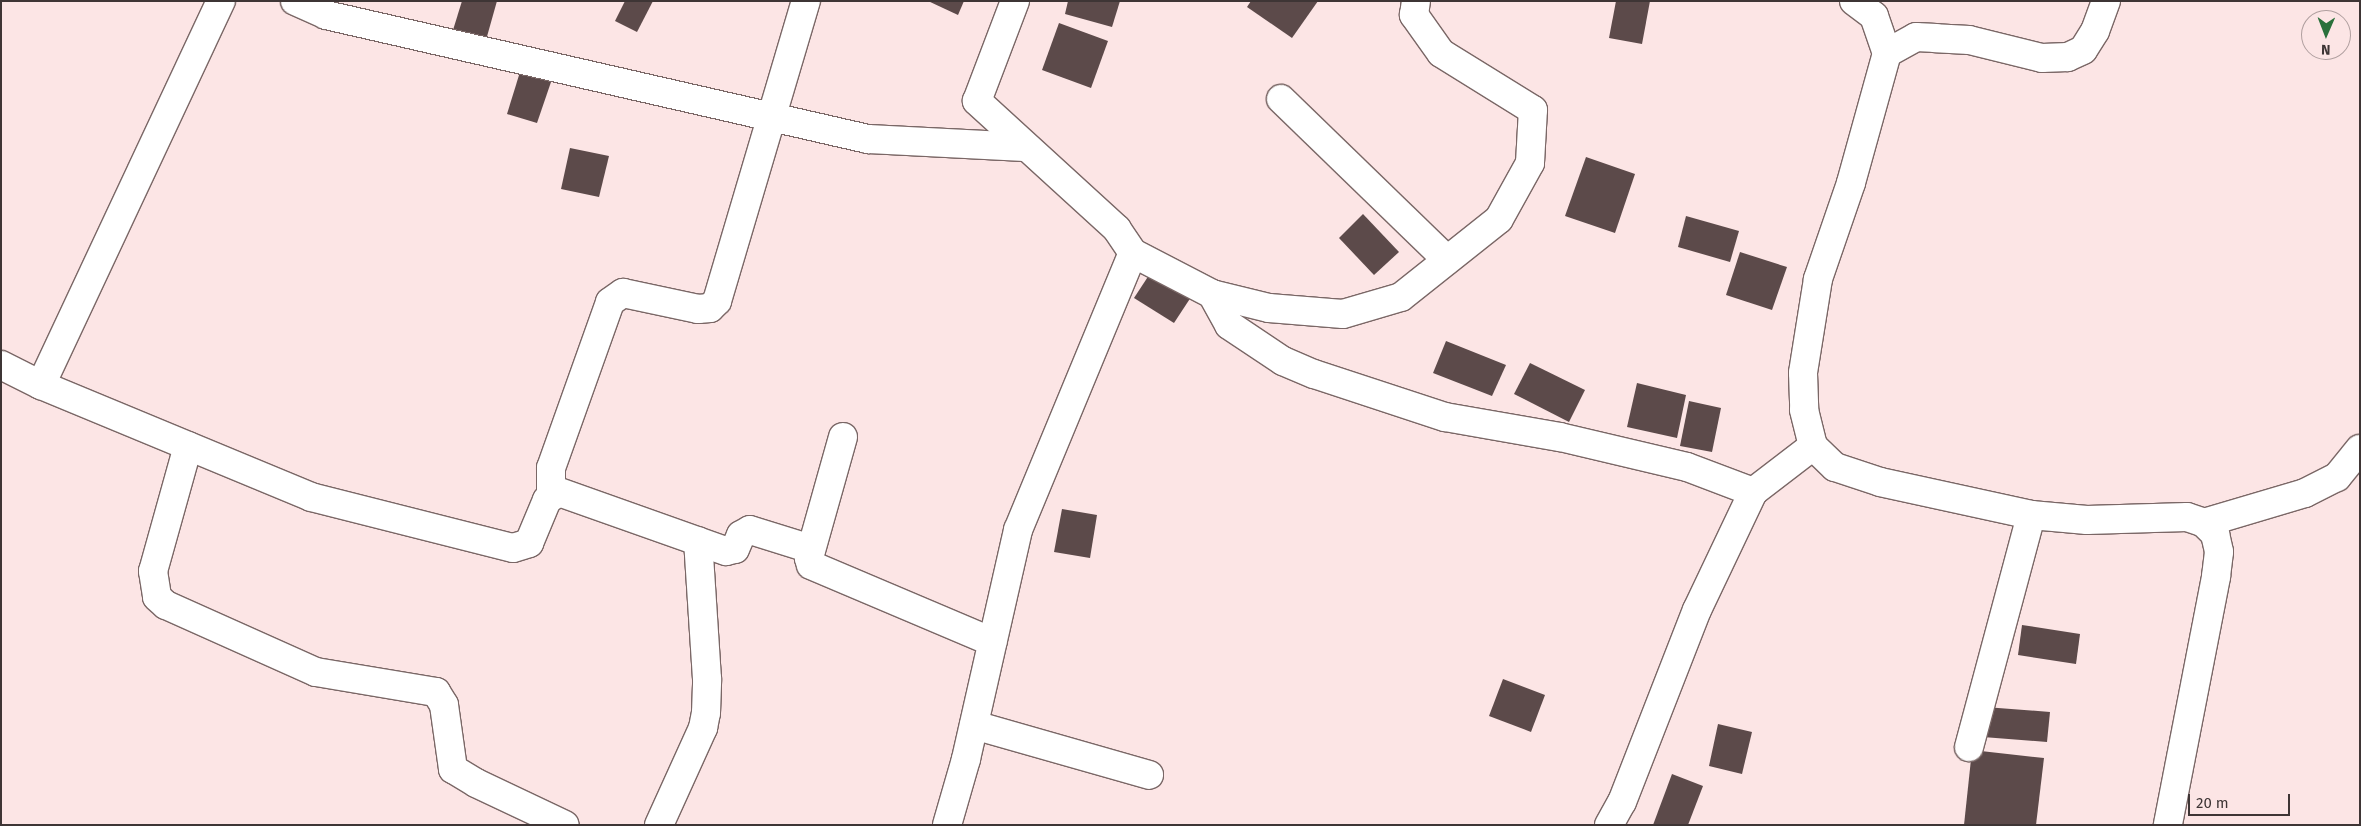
<!DOCTYPE html>
<html>
<head>
<meta charset="utf-8">
<style>
	body { margin:0 }
	#map { position:relative; width:2361px; height:826px; overflow:hidden; background:#fce5e5; font-family:"Fira Sans",sans-serif }
	div>[style] { position:absolute }
	[style*='--x'] { left:calc(var(--x)*1px); top:calc(var(--y)*1px); width:calc(var(--w)*1px); rotate:calc(var(--a)*1deg) }
	.building>* { inset:0; background:#5c4a4a }
	.roads { filter:drop-shadow(1px 0 #7a6766) drop-shadow(-1px 0 #7a6766) drop-shadow(0 1px #7a6766) drop-shadow(0 -1px #7a6766) }
	.minor>* { height:28px; margin:-14px; padding:0 14px; transform-origin:14px; border-radius:14px; background:#fff }
	span { translate:-50% -50%; white-space:nowrap; text-align:center; line-height:1.15; -webkit-text-stroke:5px #fce5e5; paint-order:stroke }
	.frame { position:absolute; inset:0; border:2px solid #3e3535; pointer-events:none }
	.north { position:absolute; left:2301px; top:10px; width:50px; height:50px; box-sizing:border-box; background:#fce5e5; border:1px solid #b09f9f; border-radius:50%; rotate:181deg; font-size:14px; font-weight:700; line-height:20px; text-align:center; color:#3e3535 }
	.north::after { content:''; display:block; margin:auto; width:18px; height:22px; background:#2a703b; clip-path:polygon(50% 0,100% 100%,50% 72%,0 100%) }
	.scale { position:absolute; left:2188px; top:794px; width:102px; height:22px; box-sizing:border-box; border:2px solid #3e3535; border-top:0; padding-left:6px; font-size:15px; line-height:18px; white-space:nowrap; color:#3e3535; -webkit-text-stroke:4px #fce5e5; paint-order:stroke }
</style>
</head>
<body>
<div id="map">
	<div class="building">
		<i style="clip-path:polygon(462px 1px,497px 1px,486px 40px,453px 30px)"></i>
		<i style="clip-path:polygon(625px 1px,653px 1px,637px 32px,615px 21px)"></i>
		<i style="clip-path:polygon(928px 1px,964px 1px,958px 15px)"></i>
		<i style="clip-path:polygon(1068px 1px,1120px 1px,1112px 27px,1065px 14px)"></i>
		<i style="clip-path:polygon(1251px 1px,1318px 1px,1292px 38px,1247px 7px)"></i>
		<i style="clip-path:polygon(1616px 1px,1650px 1px,1642px 44px,1609px 38px)"></i>
		<i style="clip-path:polygon(1059px 23px,1108px 41px,1091px 88px,1042px 70px)"></i>
		<i style="clip-path:polygon(520px 72px,551px 82px,537px 123px,507px 114px)"></i>
		<i style="clip-path:polygon(570px 148px,609px 156px,599px 197px,561px 189px)"></i>
		<i style="clip-path:polygon(1586px 157px,1635px 174px,1615px 233px,1565px 216px)"></i>
		<i style="clip-path:polygon(1363px 214px,1399px 252px,1374px 275px,1339px 238px)"></i>
		<i style="clip-path:polygon(1686px 216px,1739px 231px,1730px 262px,1678px 247px)"></i>
		<i style="clip-path:polygon(1740px 252px,1787px 267px,1772px 310px,1726px 295px)"></i>
		<i style="clip-path:polygon(1153px 269px,1193px 294px,1174px 323px,1134px 298px)"></i>
		<i style="clip-path:polygon(1446px 341px,1506px 365px,1492px 396px,1433px 373px)"></i>
		<i style="clip-path:polygon(1530px 363px,1585px 390px,1569px 422px,1514px 394px)"></i>
		<i style="clip-path:polygon(1637px 383px,1686px 395px,1677px 438px,1627px 427px)"></i>
		<i style="clip-path:polygon(1689px 401px,1721px 408px,1712px 452px,1680px 446px)"></i>
		<i style="clip-path:polygon(1062px 509px,1097px 515px,1090px 558px,1054px 552px)"></i>
		<i style="clip-path:polygon(2022px 625px,2080px 634px,2076px 664px,2018px 655px)"></i>
		<i style="clip-path:polygon(1503px 679px,1545px 695px,1531px 732px,1489px 716px)"></i>
		<i style="clip-path:polygon(1985px 707px,2050px 712px,2047px 742px,1983px 737px)"></i>
		<i style="clip-path:polygon(1718px 724px,1752px 732px,1742px 774px,1709px 766px)"></i>
		<i style="clip-path:polygon(1972px 750px,2044px 758px,2036px 825px,1964px 825px)"></i>
		<i style="clip-path:polygon(1672px 774px,1703px 786px,1688px 825px,1653px 825px)"></i>
	</div>
	<div class="roads">
		<div class="minor">
			<i style="--x:295;--y:1;--w:34;--a:24"></i>
			<i style="--x:326;--y:15;--w:556;--a:12.89"></i>
			<i style="--x:868;--y:139;--w:157;--a:2.9"></i>
			<i style="--x:1854;--y:1;--w:25;--a:37"></i>
			<i style="--x:1874;--y:16;--w:39;--a:71"></i>
			<i style="--x:2106;--y:1;--w:32;--a:110"></i>
			<i style="--x:2095;--y:31;--w:22;--a:122"></i>
			<i style="--x:2083;--y:50;--w:17;--a:155"></i>
			<i style="--x:2068;--y:57;--w:26;--a:178"></i>
			<i style="--x:2042;--y:58;--w:75;--a:-166.1"></i>
			<i style="--x:1969;--y:40;--w:33;--a:-177"></i>
			<i style="--x:1936;--y:38;--w:20;--a:-177"></i>
			<i style="--x:1916;--y:37;--w:33;--a:151"></i>
			<i style="--x:1887;--y:53;--w:135;--a:105.5"></i>
			<i style="--x:1851;--y:183;--w:102;--a:109"></i>
			<i style="--x:1818;--y:279;--w:95;--a:99.1"></i>
			<i style="--x:1803;--y:373;--w:37;--a:88"></i>
			<i style="--x:1804;--y:410;--w:37;--a:76"></i>
			<i style="--x:1813;--y:446;--w:30;--a:44"></i>
			<i style="--x:1835;--y:467;--w:47;--a:18.4"></i>
			<i style="--x:1880;--y:482;--w:155;--a:12.3"></i>
			<i style="--x:2031;--y:515;--w:56;--a:5.1"></i>
			<i style="--x:2087;--y:520;--w:100;--a:-1.7"></i>
			<i style="--x:2187;--y:517;--w:18;--a:19"></i>
			<i style="--x:2204;--y:523;--w:16;--a:45"></i>
			<i style="--x:2215;--y:534;--w:18;--a:77"></i>
			<i style="--x:2219;--y:552;--w:25;--a:97"></i>
			<i style="--x:2216;--y:577;--w:253;--a:101"></i>
			<i style="--x:1281;--y:99;--w:231;--a:44.1"></i>
			<i style="--x:1133;--y:253;--w:89;--a:27.4"></i>
			<i style="--x:1212;--y:294;--w:59;--a:13.8"></i>
			<i style="--x:1269;--y:308;--w:74;--a:4.6"></i>
			<i style="--x:1343;--y:314;--w:60;--a:-16.3"></i>
			<i style="--x:1401;--y:297;--w:125;--a:-38.5"></i>
			<i style="--x:1499;--y:219;--w:64;--a:-61"></i>
			<i style="--x:1530;--y:163;--w:53;--a:-86.8"></i>
			<i style="--x:1533;--y:110;--w:108;--a:-148.2"></i>
			<i style="--x:1441;--y:53;--w:47;--a:-125.4"></i>
			<i style="--x:1414;--y:15;--w:14;--a:-82"></i>
			<i style="--x:1212;--y:294;--w:35;--a:61"></i>
			<i style="--x:1229;--y:325;--w:65;--a:33.7"></i>
			<i style="--x:1283;--y:361;--w:34;--a:23"></i>
			<i style="--x:1314;--y:374;--w:138;--a:18.2"></i>
			<i style="--x:1445;--y:417;--w:117;--a:9.9"></i>
			<i style="--x:1560;--y:437;--w:130;--a:13.3"></i>
			<i style="--x:1687;--y:467;--w:71;--a:20.7"></i>
			<i style="--x:1;--y:365;--w:45;--a:26.6"></i>
			<i style="--x:41;--y:385;--w:424;--a:-64.9"></i>
			<i style="--x:41;--y:385;--w:292;--a:22.5"></i>
			<i style="--x:311;--y:497;--w:208;--a:14.2"></i>
			<i style="--x:513;--y:548;--w:17;--a:-17"></i>
			<i style="--x:529;--y:543;--w:47;--a:-67.3"></i>
			<i style="--x:547;--y:500;--w:14;--a:-34"></i>
			<i style="--x:559;--y:492;--w:177;--a:19.5"></i>
			<i style="--x:726;--y:551;--w:9;--a:-13"></i>
			<i style="--x:735;--y:549;--w:15;--a:-67"></i>
			<i style="--x:741;--y:535;--w:10;--a:-29"></i>
			<i style="--x:750;--y:530;--w:64;--a:17.3"></i>
			<i style="--x:843;--y:437;--w:126;--a:105.7"></i>
			<i style="--x:809;--y:558;--w:7;--a:74"></i>
			<i style="--x:811;--y:565;--w:197;--a:23"></i>
			<i style="--x:188;--y:446;--w:130;--a:105.6"></i>
			<i style="--x:153;--y:571;--w:26;--a:81"></i>
			<i style="--x:157;--y:597;--w:12;--a:42"></i>
			<i style="--x:166;--y:605;--w:164;--a:24.1"></i>
			<i style="--x:316;--y:672;--w:122;--a:9.5"></i>
			<i style="--x:436;--y:692;--w:15;--a:58"></i>
			<i style="--x:444;--y:705;--w:65;--a:82"></i>
			<i style="--x:453;--y:769;--w:27;--a:31"></i>
			<i style="--x:476;--y:783;--w:98;--a:25.3"></i>
			<i style="--x:551;--y:495;--w:27;--a:-90"></i>
			<i style="--x:551;--y:468;--w:176;--a:-70.4"></i>
			<i style="--x:610;--y:302;--w:16;--a:-35"></i>
			<i style="--x:623;--y:293;--w:77;--a:12"></i>
			<i style="--x:698;--y:309;--w:12;--a:-5"></i>
			<i style="--x:710;--y:308;--w:10;--a:-45"></i>
			<i style="--x:717;--y:301;--w:313;--a:-73.5"></i>
			<i style="--x:2204;--y:523;--w:105;--a:-16.5"></i>
			<i style="--x:2305;--y:493;--w:36;--a:-27"></i>
			<i style="--x:2337;--y:477;--w:36;--a:-51"></i>
			<i style="--x:974;--y:725;--w:182;--a:15.9"></i>
			<i style="--x:1969;--y:747;--w:240;--a:-75"></i>
			<i style="--x:659;--y:825;--w:107;--a:-65.6"></i>
			<i style="--x:703;--y:728;--w:15;--a:-79"></i>
			<i style="--x:706;--y:713;--w:34;--a:-88"></i>
			<i style="--x:707;--y:679;--w:138;--a:-93.7"></i>
			<i style="--x:947;--y:825;--w:69;--a:-73.9"></i>
			<i style="--x:966;--y:759;--w:235;--a:-77.2"></i>
			<i style="--x:1018;--y:530;--w:300;--a:-67.5"></i>
			<i style="--x:1133;--y:253;--w:29;--a:-124"></i>
			<i style="--x:1117;--y:229;--w:190;--a:-137.6"></i>
			<i style="--x:977;--y:101;--w:107;--a:-69.2"></i>
			<i style="--x:1609;--y:825;--w:26;--a:-61"></i>
			<i style="--x:1622;--y:802;--w:206;--a:-68.7"></i>
			<i style="--x:1697;--y:610;--w:131;--a:-64.6"></i>
			<i style="--x:1753;--y:492;--w:76;--a:-37.5"></i>
		</div>
	</div>
	<div class="frame"></div>
	<div class="north">N</div>
	<div class="scale">20 m</div>
</div>
</body>
</html>
